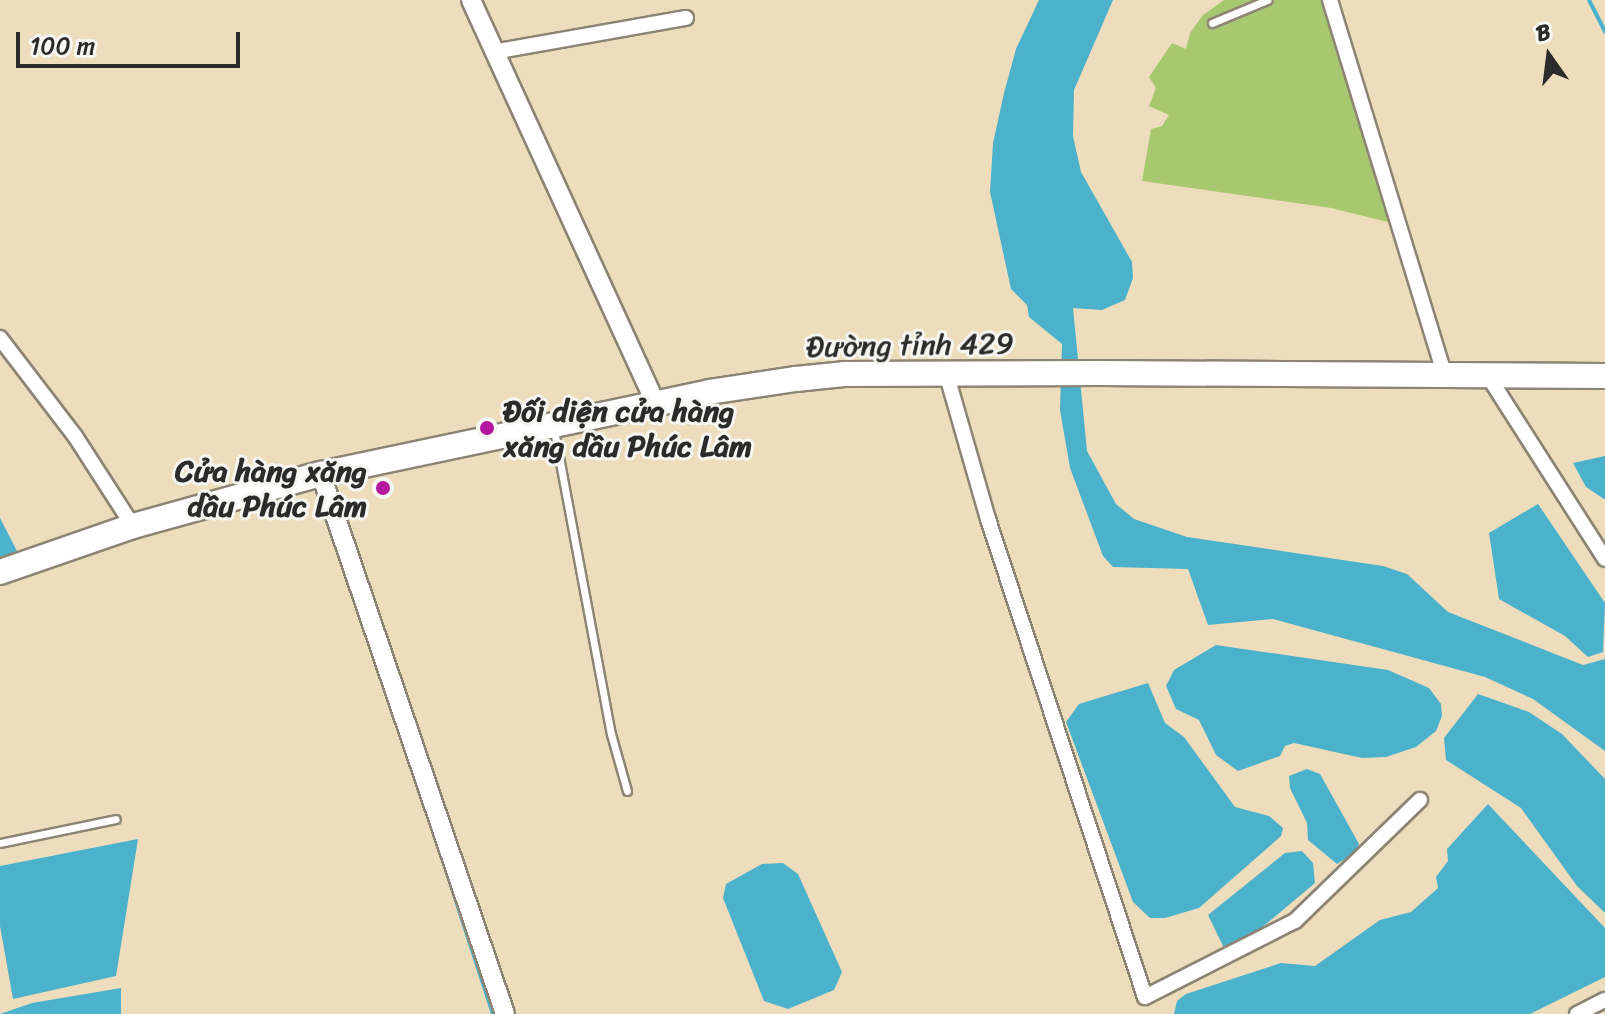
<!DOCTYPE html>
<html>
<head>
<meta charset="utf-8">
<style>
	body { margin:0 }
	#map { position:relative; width:1605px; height:1014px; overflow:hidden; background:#edddbc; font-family:Sriracha,sans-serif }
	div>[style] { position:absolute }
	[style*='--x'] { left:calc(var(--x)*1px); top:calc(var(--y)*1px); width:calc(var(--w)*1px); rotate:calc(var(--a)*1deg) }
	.green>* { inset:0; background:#a8c870 }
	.water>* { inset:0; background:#4cb1cb }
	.stream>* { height:4px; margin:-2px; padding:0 2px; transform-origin:2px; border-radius:2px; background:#4cb1cb }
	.roads { filter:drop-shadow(2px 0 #8c8474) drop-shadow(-2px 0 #8c8474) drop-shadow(0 2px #8c8474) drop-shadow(0 -2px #8c8474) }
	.service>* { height:7px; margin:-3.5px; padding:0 3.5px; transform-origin:3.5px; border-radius:3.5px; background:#fff }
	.minor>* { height:14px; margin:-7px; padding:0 7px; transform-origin:7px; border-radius:7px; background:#fff }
	.tertiary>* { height:18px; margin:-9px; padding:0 9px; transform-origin:9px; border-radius:9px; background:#fff }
	.primary>* { height:24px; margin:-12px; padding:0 12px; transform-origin:12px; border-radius:12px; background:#fff }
	.dots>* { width:22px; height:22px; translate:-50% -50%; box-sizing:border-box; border:4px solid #f6f6f2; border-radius:50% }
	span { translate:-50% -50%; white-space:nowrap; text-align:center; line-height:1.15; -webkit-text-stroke:6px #f6f6f2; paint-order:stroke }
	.street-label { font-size:30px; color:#2b2b2b }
	.poi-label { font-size:30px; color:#2b2b2b; font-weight:700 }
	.left { translate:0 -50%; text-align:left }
	.right { translate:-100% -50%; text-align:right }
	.north { position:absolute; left:1509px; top:16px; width:80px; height:80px; -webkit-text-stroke:6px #f6f6f2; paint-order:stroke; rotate:346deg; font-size:22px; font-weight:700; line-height:32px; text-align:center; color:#2b2b2b }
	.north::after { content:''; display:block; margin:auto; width:28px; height:36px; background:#2b2b2b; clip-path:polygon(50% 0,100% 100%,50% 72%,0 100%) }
	.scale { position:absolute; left:16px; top:32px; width:224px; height:36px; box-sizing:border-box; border:4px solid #2b2b2b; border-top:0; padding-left:10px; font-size:24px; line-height:28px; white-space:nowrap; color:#2b2b2b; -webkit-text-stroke:6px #f6f6f2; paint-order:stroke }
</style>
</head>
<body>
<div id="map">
	<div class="green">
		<i style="clip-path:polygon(1224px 0,1322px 0,1392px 223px,1331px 208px,1142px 181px,1151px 129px,1162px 126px,1169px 115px,1149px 106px,1156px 88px,1149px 77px,1172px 43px,1186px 49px,1190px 33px,1203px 15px)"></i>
	</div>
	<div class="water">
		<i style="clip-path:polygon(1039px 0,1113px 0,1074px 90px,1073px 136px,1081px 172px,1132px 262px,1133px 278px,1125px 300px,1102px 310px,1073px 308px,1087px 451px,1116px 504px,1134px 519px,1187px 537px,1383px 566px,1407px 574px,1448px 612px,1583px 665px,1605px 659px,1605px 751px,1533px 699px,1485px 677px,1273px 619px,1208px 625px,1188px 569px,1113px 567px,1103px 556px,1070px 468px,1060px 410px,1062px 344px,1029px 317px,1027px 305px,1011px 289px,990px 192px,993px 143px,1004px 93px,1016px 49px)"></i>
		<i style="clip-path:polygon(1605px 456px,1605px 499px,1604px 499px,1586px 487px,1573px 463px)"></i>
		<i style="clip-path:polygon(1538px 504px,1605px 603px,1603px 652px,1588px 657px,1565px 636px,1499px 599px,1489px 533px)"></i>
		<i style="clip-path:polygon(0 518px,17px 551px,0 557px)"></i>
		<i style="clip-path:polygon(1216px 645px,1388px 670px,1429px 688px,1441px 704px,1442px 716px,1436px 731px,1416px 747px,1386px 757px,1362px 758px,1294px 743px,1285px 746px,1280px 756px,1238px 771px,1216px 755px,1199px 720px,1176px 709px,1166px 686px,1174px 670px)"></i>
		<i style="clip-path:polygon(1148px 683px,1165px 723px,1184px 737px,1235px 807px,1269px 816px,1283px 828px,1281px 836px,1199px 908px,1165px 918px,1150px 918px,1133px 902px,1066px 722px,1079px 704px)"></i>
		<i style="clip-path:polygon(1478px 694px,1529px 712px,1562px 734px,1605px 779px,1605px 913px,1577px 886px,1521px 808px,1446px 760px,1444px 738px)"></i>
		<i style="clip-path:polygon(1307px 769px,1320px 774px,1359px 844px,1355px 853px,1337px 864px,1308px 840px,1307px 823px,1290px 788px,1289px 776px)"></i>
		<i style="clip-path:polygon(1488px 804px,1605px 928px,1605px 977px,1530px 1014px,1174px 1014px,1177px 1001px,1186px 994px,1281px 963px,1315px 966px,1380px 920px,1411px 912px,1438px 888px,1436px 877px,1448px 861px,1447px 849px)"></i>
		<i style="clip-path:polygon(138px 839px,116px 976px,13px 999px,0 926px,0 866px)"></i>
		<i style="clip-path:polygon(1302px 851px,1313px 863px,1315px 883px,1247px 940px,1224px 948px,1208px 915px,1285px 853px)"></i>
		<i style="clip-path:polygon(783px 863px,798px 874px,842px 972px,834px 990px,788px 1009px,764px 1001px,723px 898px,726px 884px,762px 864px)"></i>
		<i style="clip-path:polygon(121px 988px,121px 1014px,0 1014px,32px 1003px)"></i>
	</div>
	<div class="stream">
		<i style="--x:1589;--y:0;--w:36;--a:63"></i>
		<i style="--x:321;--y:504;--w:97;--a:70.8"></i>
		<i style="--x:442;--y:858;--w:164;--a:71.9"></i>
	</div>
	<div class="roads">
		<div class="service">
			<i style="--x:1212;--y:23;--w:60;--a:-22.7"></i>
			<i style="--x:554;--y:430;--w:309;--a:79.4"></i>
			<i style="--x:611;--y:734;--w:59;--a:74.3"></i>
			<i style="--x:0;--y:843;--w:118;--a:-11.7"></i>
		</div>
		<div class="minor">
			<i style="--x:1330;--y:0;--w:393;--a:73"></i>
			<i style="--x:493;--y:52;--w:196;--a:-10"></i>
			<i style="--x:0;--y:338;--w:123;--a:52.6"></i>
			<i style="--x:75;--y:436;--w:107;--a:57.2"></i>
			<i style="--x:947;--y:376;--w:149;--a:74"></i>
			<i style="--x:988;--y:519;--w:503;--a:71.82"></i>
			<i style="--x:1145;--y:997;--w:168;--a:-26.9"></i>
			<i style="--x:1295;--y:921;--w:174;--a:-44.1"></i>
			<i style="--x:1488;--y:376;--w:217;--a:57.4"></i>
			<i style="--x:1577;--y:1014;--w:31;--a:-27"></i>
		</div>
		<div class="tertiary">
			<i style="--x:471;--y:0;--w:447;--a:65.4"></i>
			<i style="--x:321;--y:474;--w:570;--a:71.18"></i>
		</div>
		<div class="primary">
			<i style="--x:0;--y:572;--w:141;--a:-19.1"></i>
			<i style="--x:133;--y:526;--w:195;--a:-15.5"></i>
			<i style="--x:321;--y:474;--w:397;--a:-11.9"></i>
			<i style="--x:709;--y:392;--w:88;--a:-8.5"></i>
			<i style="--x:796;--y:379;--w:48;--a:-5.9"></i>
			<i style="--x:844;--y:374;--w:256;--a:-0.2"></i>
			<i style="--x:1100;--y:373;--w:505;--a:0.34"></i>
		</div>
	</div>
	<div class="dots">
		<i style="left:487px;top:428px;background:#b5179e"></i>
		<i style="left:383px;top:488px;background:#b5179e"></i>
	</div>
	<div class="street-label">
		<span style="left:910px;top:345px;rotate:-1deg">Đường tỉnh 429</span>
	</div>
	<div class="poi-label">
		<span class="left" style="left:503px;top:428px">Đối diện cửa hàng<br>xăng dầu Phúc Lâm</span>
		<span class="right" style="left:367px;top:488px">Cửa hàng xăng<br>dầu Phúc Lâm</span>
	</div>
	<div class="north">B</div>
	<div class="scale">100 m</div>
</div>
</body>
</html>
